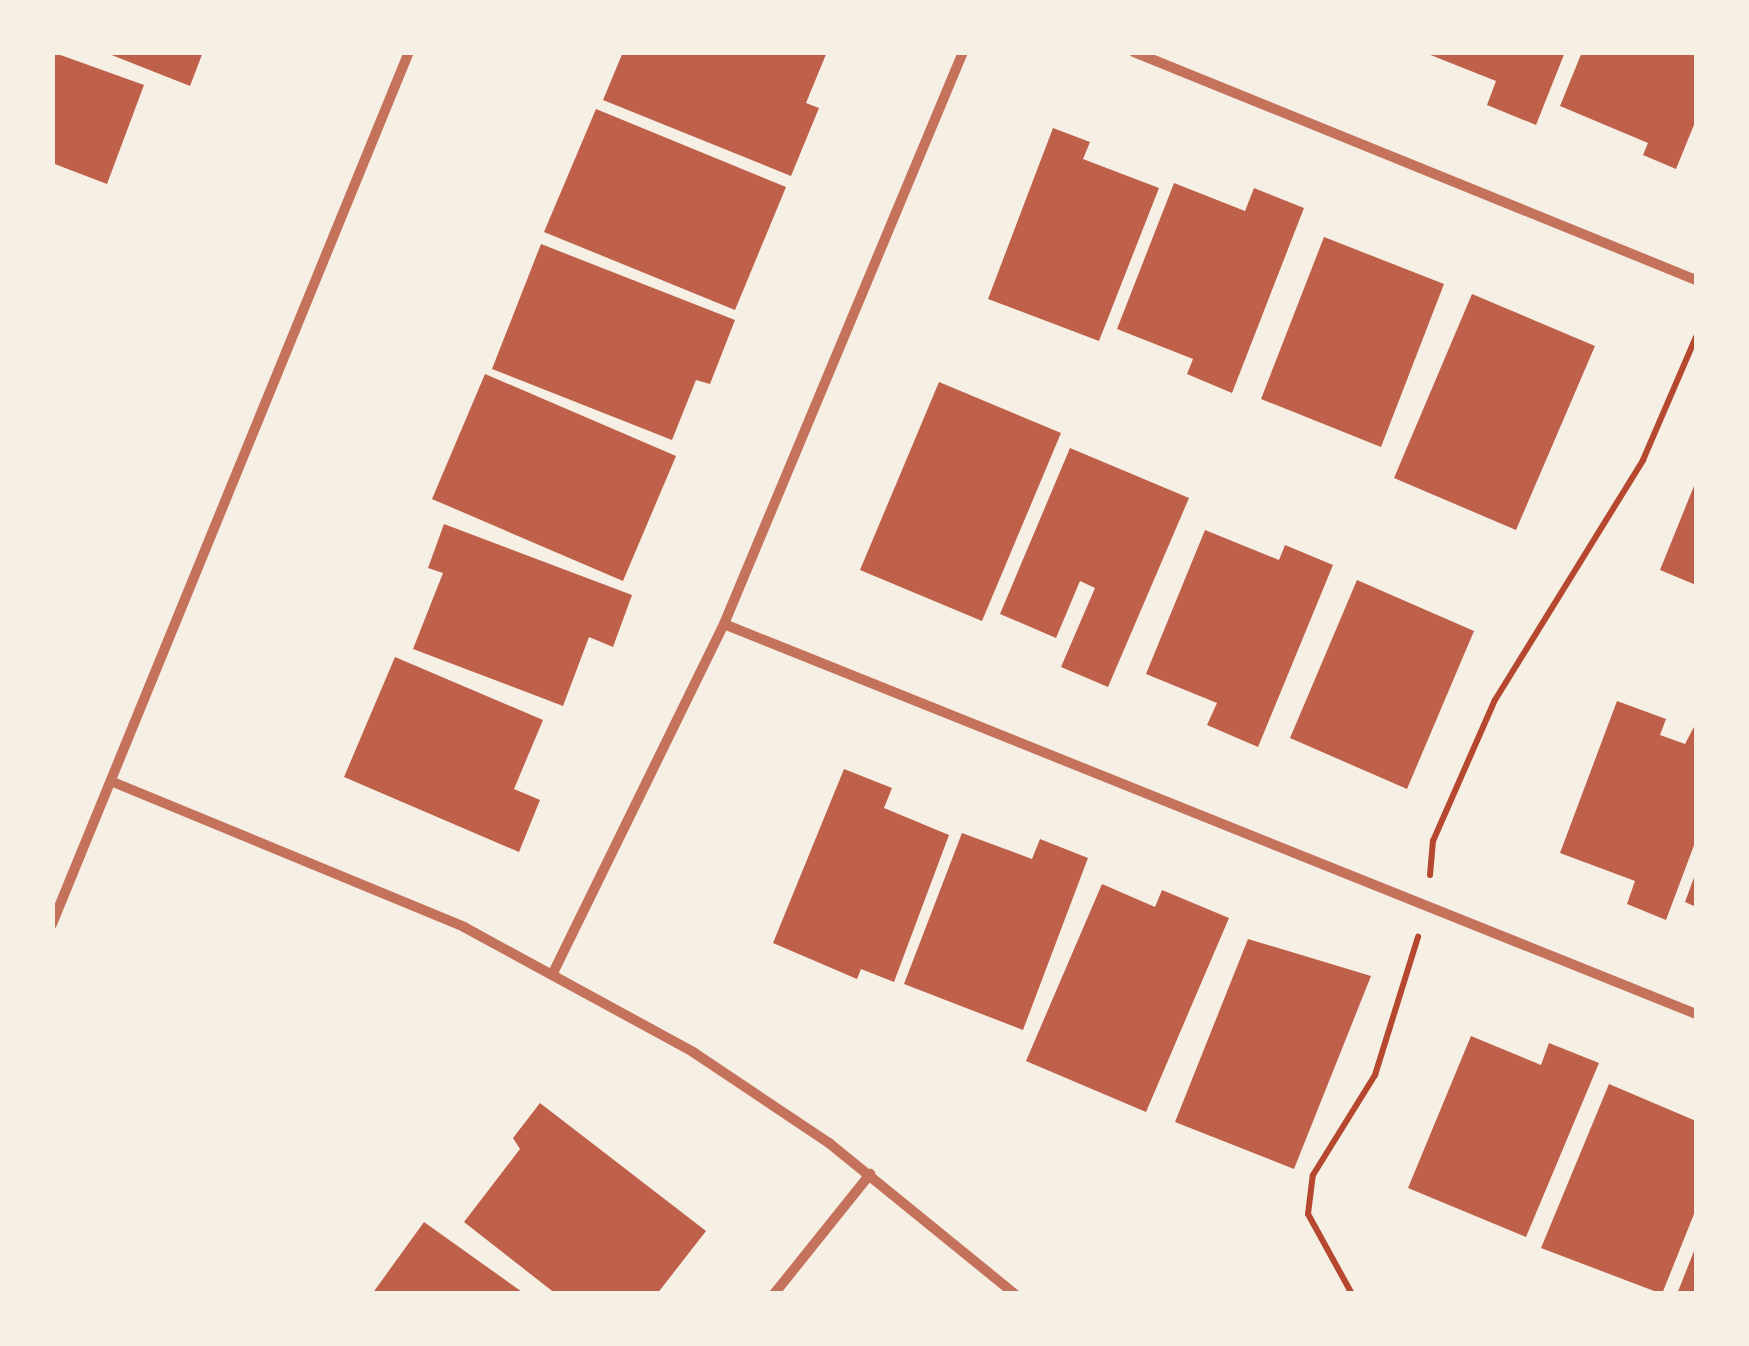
<!DOCTYPE html>
<html>
<head>
<meta charset="utf-8">
<style>
	body { margin:0 }
	#map { position:relative; width:1749px; height:1346px; overflow:hidden; background:#f6efe4; font-family:Helvetica,sans-serif }
	div>[style] { position:absolute }
	[style*='--x'] { left:calc(var(--x)*1px); top:calc(var(--y)*1px); width:calc(var(--w)*1px); rotate:calc(var(--a)*1deg) }
	.building>* { inset:0; background:#bf614a }
	.path>* { height:6px; margin:-3px; padding:0 3px; transform-origin:3px; border-radius:3px; background:#b5482f }
	.minor>* { height:10px; margin:-5px; padding:0 5px; transform-origin:5px; border-radius:5px; background:#c5725c }
	span { translate:-50% -50%; white-space:nowrap; text-align:center; line-height:1.15; -webkit-text-stroke:8px #f6efe4; paint-order:stroke }
	.frame { position:absolute; inset:0; border:55px solid #f6efe4; pointer-events:none }
</style>
</head>
<body>
<div id="map">
	<div class="building">
		<i style="clip-path:polygon(52px 52px,144px 85px,107px 184px,52px 163px)"></i>
		<i style="clip-path:polygon(104px 52px,203px 52px,190px 86px)"></i>
		<i style="clip-path:polygon(623px 52px,827px 52px,806px 103px,819px 108px,791px 176px,603px 100px)"></i>
		<i style="clip-path:polygon(1423px 52px,1565px 52px,1536px 125px,1487px 105px,1496px 81px)"></i>
		<i style="clip-path:polygon(1582px 52px,1696px 52px,1696px 120px,1676px 169px,1643px 155px,1648px 143px,1560px 106px)"></i>
		<i style="clip-path:polygon(596px 109px,786px 187px,735px 310px,544px 232px)"></i>
		<i style="clip-path:polygon(1053px 128px,1090px 142px,1083px 159px,1159px 188px,1099px 341px,988px 299px)"></i>
		<i style="clip-path:polygon(1174px 183px,1245px 211px,1254px 188px,1304px 208px,1232px 393px,1187px 374px,1193px 359px,1117px 329px)"></i>
		<i style="clip-path:polygon(1324px 237px,1444px 284px,1381px 447px,1261px 399px)"></i>
		<i style="clip-path:polygon(541px 244px,735px 320px,710px 384px,696px 380px,672px 440px,492px 369px)"></i>
		<i style="clip-path:polygon(1472px 294px,1595px 346px,1516px 530px,1394px 478px)"></i>
		<i style="clip-path:polygon(485px 374px,676px 456px,623px 581px,432px 499px)"></i>
		<i style="clip-path:polygon(939px 382px,1061px 433px,982px 621px,860px 570px)"></i>
		<i style="clip-path:polygon(1070px 448px,1189px 498px,1108px 687px,1061px 667px,1095px 588px,1080px 581px,1056px 638px,1000px 614px)"></i>
		<i style="clip-path:polygon(1696px 481px,1696px 585px,1660px 570px)"></i>
		<i style="clip-path:polygon(444px 524px,632px 595px,613px 647px,589px 637px,563px 706px,413px 649px,443px 573px,428px 568px)"></i>
		<i style="clip-path:polygon(1205px 530px,1279px 560px,1285px 545px,1333px 565px,1258px 747px,1207px 725px,1217px 703px,1146px 674px)"></i>
		<i style="clip-path:polygon(1357px 580px,1474px 631px,1407px 789px,1290px 738px)"></i>
		<i style="clip-path:polygon(395px 657px,543px 720px,514px 789px,540px 800px,519px 852px,344px 777px)"></i>
		<i style="clip-path:polygon(1617px 701px,1666px 719px,1660px 735px,1685px 744px,1696px 723px,1696px 840px,1666px 920px,1627px 904px,1635px 881px,1560px 853px)"></i>
		<i style="clip-path:polygon(844px 769px,892px 788px,884px 808px,949px 835px,894px 982px,861px 969px,857px 979px,773px 943px)"></i>
		<i style="clip-path:polygon(962px 833px,1032px 859px,1040px 839px,1088px 858px,1023px 1030px,904px 984px)"></i>
		<i style="clip-path:polygon(1696px 872px,1696px 907px,1685px 902px)"></i>
		<i style="clip-path:polygon(1102px 884px,1155px 907px,1162px 890px,1229px 918px,1146px 1112px,1026px 1061px)"></i>
		<i style="clip-path:polygon(1248px 939px,1371px 976px,1294px 1169px,1175px 1122px)"></i>
		<i style="clip-path:polygon(1471px 1036px,1541px 1065px,1549px 1043px,1599px 1063px,1526px 1237px,1408px 1188px)"></i>
		<i style="clip-path:polygon(1609px 1084px,1696px 1121px,1696px 1209px,1662px 1294px,1541px 1248px)"></i>
		<i style="clip-path:polygon(540px 1103px,706px 1231px,657px 1294px,556px 1294px,464px 1222px,520px 1149px,513px 1138px)"></i>
		<i style="clip-path:polygon(424px 1222px,525px 1294px,372px 1294px)"></i>
		<i style="clip-path:polygon(1696px 1246px,1696px 1294px,1677px 1294px)"></i>
	</div>
	<div class="path">
		<i style="--x:1430;--y:875;--w:34;--a:-85"></i>
		<i style="--x:1433;--y:841;--w:154;--a:-66.3"></i>
		<i style="--x:1495;--y:700;--w:282;--a:-58.3"></i>
		<i style="--x:1643;--y:460;--w:134;--a:-66.7"></i>
		<i style="--x:1352;--y:1294;--w:91;--a:-118.8"></i>
		<i style="--x:1308;--y:1214;--w:39;--a:-83"></i>
		<i style="--x:1313;--y:1175;--w:118;--a:-58.2"></i>
		<i style="--x:1375;--y:1075;--w:145;--a:-72.7"></i>
	</div>
	<div class="minor">
		<i style="--x:1134;--y:52;--w:606;--a:22.08"></i>
		<i style="--x:724;--y:624;--w:1047;--a:21.86"></i>
		<i style="--x:113;--y:782;--w:380;--a:22.4"></i>
		<i style="--x:464;--y:927;--w:261;--a:28.6"></i>
		<i style="--x:693;--y:1052;--w:164;--a:33.8"></i>
		<i style="--x:829;--y:1143;--w:240;--a:39.1"></i>
		<i style="--x:52;--y:924;--w:942;--a:-67.74"></i>
		<i style="--x:553;--y:973;--w:389;--a:-63.9"></i>
		<i style="--x:724;--y:624;--w:620;--a:-67.32"></i>
		<i style="--x:774;--y:1294;--w:154;--a:-51.3"></i>
	</div>
	<div class="frame"></div>
</div>
</body>
</html>
